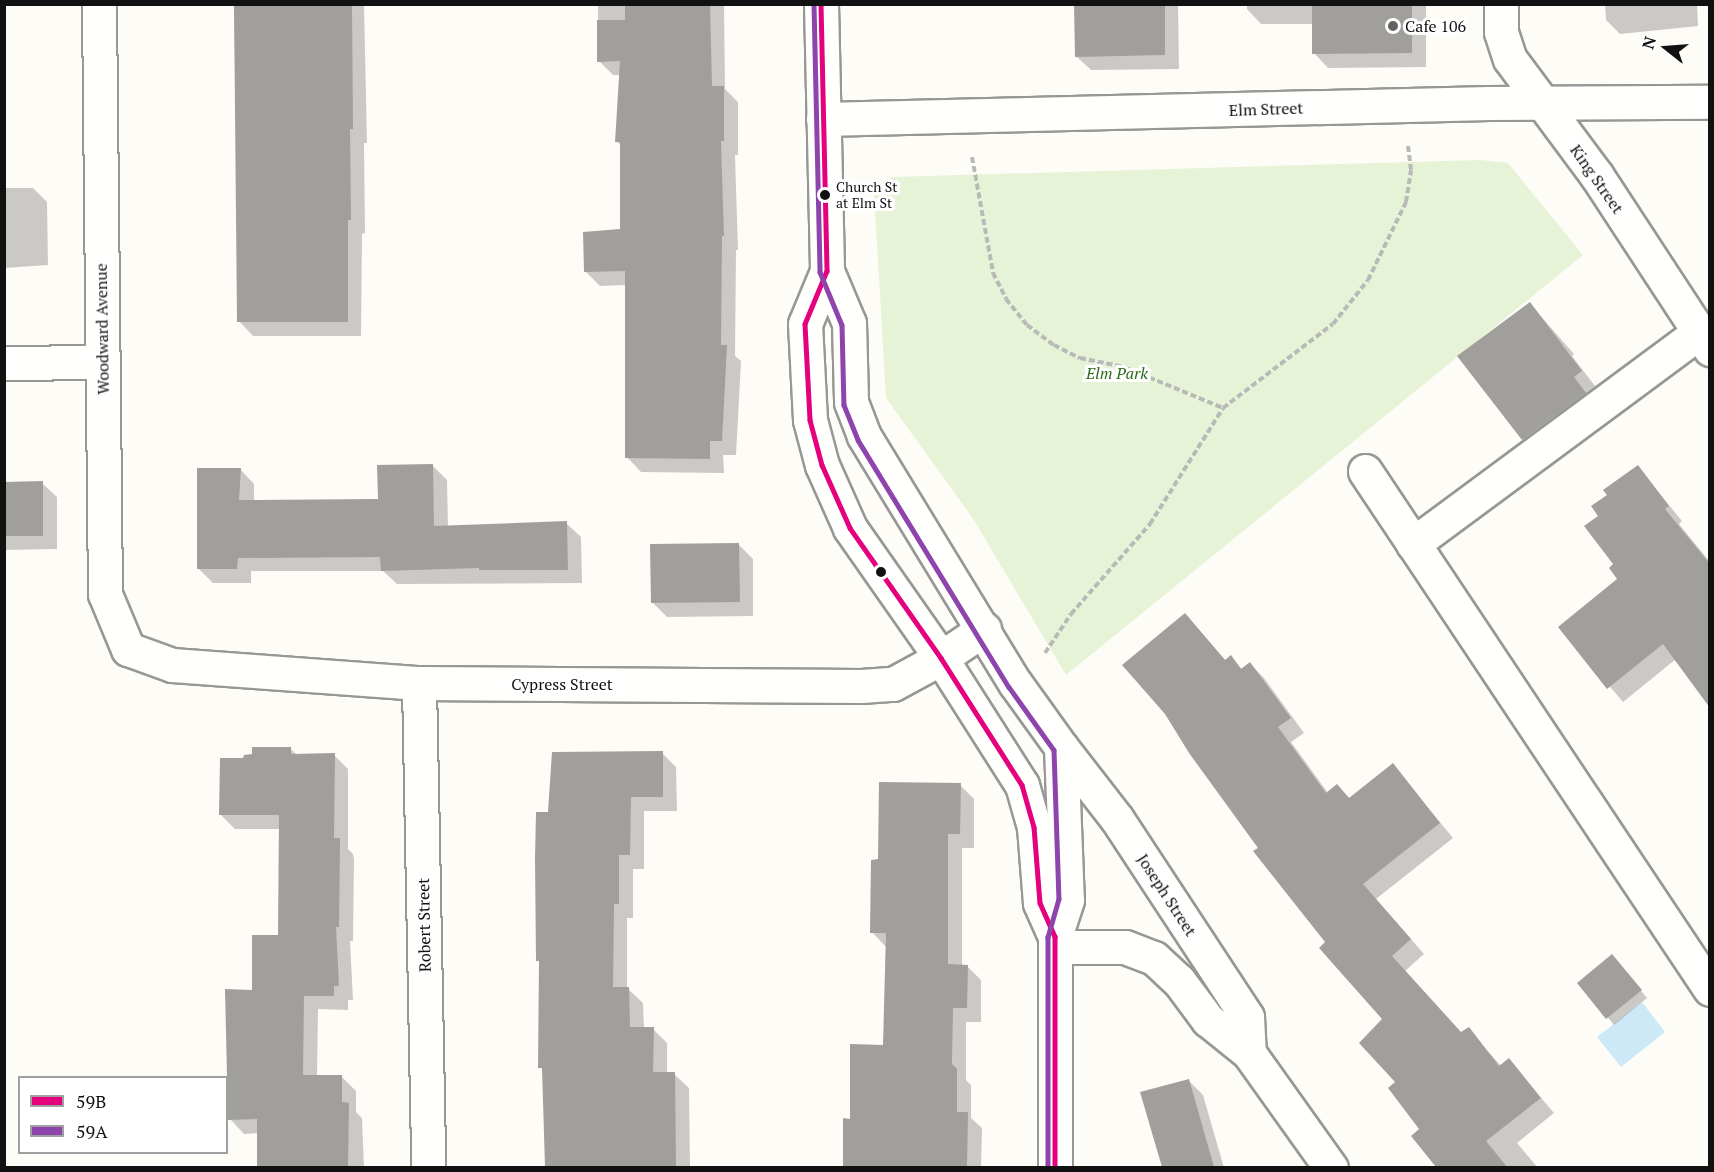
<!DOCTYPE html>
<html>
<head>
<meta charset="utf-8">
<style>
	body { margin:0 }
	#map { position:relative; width:1714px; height:1172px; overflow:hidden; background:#fdfcf7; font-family:"PT Serif",serif }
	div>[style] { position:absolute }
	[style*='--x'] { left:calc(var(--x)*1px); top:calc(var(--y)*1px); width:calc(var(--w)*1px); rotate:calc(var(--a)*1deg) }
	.green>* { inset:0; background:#e7f3d7 }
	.water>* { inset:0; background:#cde8f7 }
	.shadow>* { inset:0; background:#0003 }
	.building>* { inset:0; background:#a19f9c }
	.path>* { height:4px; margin-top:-2px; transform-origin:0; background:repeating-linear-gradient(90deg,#b9b9b8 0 6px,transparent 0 9px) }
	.roads { filter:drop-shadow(2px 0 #979795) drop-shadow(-2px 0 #979795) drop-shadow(0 2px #979795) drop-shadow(0 -2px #979795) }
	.minor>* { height:33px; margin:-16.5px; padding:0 16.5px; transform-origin:16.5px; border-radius:16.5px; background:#fffffe }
	.bus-1>* { height:4.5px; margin:-2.25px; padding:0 2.25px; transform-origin:2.25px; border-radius:2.25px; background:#e5007d }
	.bus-2>* { height:4.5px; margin:-2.25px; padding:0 2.25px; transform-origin:2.25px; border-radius:2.25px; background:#8e44ad }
	.dots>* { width:16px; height:16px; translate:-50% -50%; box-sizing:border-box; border:3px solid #fff; border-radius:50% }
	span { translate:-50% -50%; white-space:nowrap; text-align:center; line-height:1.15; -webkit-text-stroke:6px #fff; paint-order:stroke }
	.bus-label { font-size:14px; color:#111 }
	.left { translate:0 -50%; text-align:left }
	.poi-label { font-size:16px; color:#111 }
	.street-label { font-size:16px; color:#111 }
	.park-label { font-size:16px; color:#2f6b1f; font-style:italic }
	.frame { position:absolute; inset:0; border:6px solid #111; pointer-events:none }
	.legend { position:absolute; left:18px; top:1076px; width:210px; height:78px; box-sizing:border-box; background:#fff; border:2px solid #a0a0a0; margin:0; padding:8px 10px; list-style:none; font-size:18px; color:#111 }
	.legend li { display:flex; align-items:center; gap:12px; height:30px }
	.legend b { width:30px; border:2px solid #a0a0a0 }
	.north { position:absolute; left:1636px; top:18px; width:60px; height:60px; -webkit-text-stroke:4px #fff; paint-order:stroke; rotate:287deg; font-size:16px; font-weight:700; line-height:24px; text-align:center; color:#111 }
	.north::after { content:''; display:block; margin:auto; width:21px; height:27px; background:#111; clip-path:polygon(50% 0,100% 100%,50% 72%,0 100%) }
</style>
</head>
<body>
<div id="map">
	<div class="green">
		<i style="clip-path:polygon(1481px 160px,1508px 163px,1583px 255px,1066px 675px,972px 517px,886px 398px,874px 191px,892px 177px)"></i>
	</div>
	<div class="water">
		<i style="clip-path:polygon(1642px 1002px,1665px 1032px,1621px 1067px,1597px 1037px)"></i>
	</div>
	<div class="shadow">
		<i style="clip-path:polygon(234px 4px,364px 4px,367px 143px,364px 143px,365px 233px,362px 234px,361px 336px,253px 336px,239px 321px)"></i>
		<i style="clip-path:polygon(598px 4px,724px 4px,725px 89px,738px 102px,738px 155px,735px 155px,738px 250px,736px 250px,735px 356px,741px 361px,736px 455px,723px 455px,724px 473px,641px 472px,627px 457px,626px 285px,600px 286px,585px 271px,621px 231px,622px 146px,617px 142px,621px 75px,613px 75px,599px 61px)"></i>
		<i style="clip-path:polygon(924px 4px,1013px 4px,1013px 5px,926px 6px)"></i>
		<i style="clip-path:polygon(1076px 4px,1178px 4px,1179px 69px,1091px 70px,1076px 56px)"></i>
		<i style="clip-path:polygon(1247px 4px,1426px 4px,1426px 67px,1328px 68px,1314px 53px,1314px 24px,1261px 24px,1247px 9px)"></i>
		<i style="clip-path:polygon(1605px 4px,1697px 4px,1698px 26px,1620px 34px,1606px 20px)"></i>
		<i style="clip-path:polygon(4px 188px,33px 188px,47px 202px,48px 265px,4px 268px)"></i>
		<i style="clip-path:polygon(1530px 304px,1574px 354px,1572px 356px,1595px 386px,1587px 392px,1599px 408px,1537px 453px,1523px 439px)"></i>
		<i style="clip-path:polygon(432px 465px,447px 480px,448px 527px,566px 523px,581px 537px,582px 583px,397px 584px,383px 571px,251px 571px,251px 583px,213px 583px,199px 569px,240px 469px,254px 484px,254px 501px,380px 501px)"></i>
		<i style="clip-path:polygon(1638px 467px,1682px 521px,1679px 524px,1710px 562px,1710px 705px,1676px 659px,1623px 702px,1560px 628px,1620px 579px,1600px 516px,1609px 495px)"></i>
		<i style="clip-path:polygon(4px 483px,42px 483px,57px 497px,57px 549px,4px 550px)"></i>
		<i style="clip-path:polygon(739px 545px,753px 559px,753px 616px,667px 617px,653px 603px)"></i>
		<i style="clip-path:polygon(1185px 615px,1226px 661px,1230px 657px,1242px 669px,1250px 664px,1264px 678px,1304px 733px,1291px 742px,1328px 793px,1337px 786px,1350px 799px,1393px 765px,1453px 838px,1376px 899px,1424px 954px,1405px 971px,1462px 1034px,1468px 1029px,1501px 1066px,1509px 1060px,1554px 1113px,1517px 1143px,1538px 1168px,1437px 1168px,1413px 1136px,1422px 1129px,1397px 1082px,1384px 1019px,1260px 848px)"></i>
		<i style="clip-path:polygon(291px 749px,297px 755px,334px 755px,348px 769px,348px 849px,353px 854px,354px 860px,353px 941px,350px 941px,353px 1000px,348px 1000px,348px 1010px,318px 1009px,317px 1076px,341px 1076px,356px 1091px,356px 1112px,362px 1118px,364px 1168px,258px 1168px,259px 1133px,244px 1134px,230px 1119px,253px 991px,280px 937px,281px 829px,235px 829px,221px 815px,245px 759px)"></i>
		<i style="clip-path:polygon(662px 753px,676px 767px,677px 811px,644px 811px,644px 869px,633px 869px,633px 918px,627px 918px,627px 988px,643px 1003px,644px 1029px,653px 1029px,667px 1043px,667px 1074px,674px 1074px,689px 1088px,690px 1168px,546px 1168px,544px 1071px,540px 1067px,538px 814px,549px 814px)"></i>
		<i style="clip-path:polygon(960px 785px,974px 799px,974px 848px,962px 848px,962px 966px,967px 966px,981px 980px,981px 1022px,966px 1022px,966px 1080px,971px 1085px,971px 1118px,982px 1128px,981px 1168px,844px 1168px,844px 1120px,852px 1120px,885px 1046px,886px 947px,872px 932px,880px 861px)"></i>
		<i style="clip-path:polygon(1612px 956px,1647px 998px,1614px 1025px,1579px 983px)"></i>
		<i style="clip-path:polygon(1188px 1080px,1203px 1095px,1224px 1168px,1164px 1168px,1142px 1093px)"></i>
	</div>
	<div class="building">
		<i style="clip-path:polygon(234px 4px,352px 4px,353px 129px,350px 129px,351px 220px,348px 220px,348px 322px,237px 322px)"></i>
		<i style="clip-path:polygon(625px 4px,710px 4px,712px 86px,724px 86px,724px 141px,721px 141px,724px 236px,722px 236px,721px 345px,727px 345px,722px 441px,710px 441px,710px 459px,625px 458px,625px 271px,584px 272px,583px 232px,620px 229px,620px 142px,615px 142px,620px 61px,597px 62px,597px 20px,625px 20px)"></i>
		<i style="clip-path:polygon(1074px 4px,1165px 4px,1165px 55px,1075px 57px)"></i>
		<i style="clip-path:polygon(1312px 4px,1412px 4px,1412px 53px,1312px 54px)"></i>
		<i style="clip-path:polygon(1530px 302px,1582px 371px,1574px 377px,1586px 393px,1522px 440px,1457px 356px)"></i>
		<i style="clip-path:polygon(433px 464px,434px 526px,567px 521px,568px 570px,479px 570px,479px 568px,381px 571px,380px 557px,238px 558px,237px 569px,197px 569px,197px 468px,241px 468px,239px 500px,378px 499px,377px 465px)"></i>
		<i style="clip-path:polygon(1638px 465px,1669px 506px,1665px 509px,1710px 564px,1710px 708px,1663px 644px,1607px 689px,1558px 627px,1617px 579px,1609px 568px,1613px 564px,1584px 526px,1598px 516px,1591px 506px,1607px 495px,1603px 490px)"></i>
		<i style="clip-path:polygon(43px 481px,43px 536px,4px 536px,4px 482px)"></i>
		<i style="clip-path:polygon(739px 543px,740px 602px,651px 603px,650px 544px)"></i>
		<i style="clip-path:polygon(1185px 613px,1225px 660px,1231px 655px,1241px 669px,1250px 662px,1291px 718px,1278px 727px,1326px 793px,1337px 784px,1349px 798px,1393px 763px,1440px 823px,1363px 884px,1411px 939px,1392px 956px,1461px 1032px,1469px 1027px,1499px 1066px,1509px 1058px,1541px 1098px,1486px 1141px,1507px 1167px,1436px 1167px,1411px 1136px,1419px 1129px,1388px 1088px,1395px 1082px,1359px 1043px,1382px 1019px,1319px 948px,1325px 942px,1253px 851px,1258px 848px,1189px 753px,1165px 714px,1122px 665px)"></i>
		<i style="clip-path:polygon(252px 747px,291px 747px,291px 754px,335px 753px,334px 838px,340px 838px,340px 845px,339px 927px,336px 927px,339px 986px,334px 986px,334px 996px,304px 996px,303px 1075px,342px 1075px,342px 1102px,349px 1103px,348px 1166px,257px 1167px,257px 1119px,228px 1120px,225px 989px,252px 990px,252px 935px,278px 935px,279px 815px,219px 815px,220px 758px,243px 758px,244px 755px,252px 754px)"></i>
		<i style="clip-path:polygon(663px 751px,663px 797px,631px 797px,630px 855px,619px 855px,619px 904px,614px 904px,613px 987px,629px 987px,630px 1027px,654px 1027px,653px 1072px,675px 1072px,676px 1167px,545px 1167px,542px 1068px,538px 1068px,539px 961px,536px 961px,535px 858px,536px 812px,548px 812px,552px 752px)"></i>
		<i style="clip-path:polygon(879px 782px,961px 783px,960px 834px,948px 834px,948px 964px,968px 965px,967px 1008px,953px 1008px,952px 1064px,957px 1069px,957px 1112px,968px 1112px,967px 1166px,843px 1167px,843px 1118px,850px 1119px,850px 1044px,883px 1045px,886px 933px,870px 933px,871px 860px,878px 859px)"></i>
		<i style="clip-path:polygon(1612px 954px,1642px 990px,1606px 1019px,1577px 983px)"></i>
		<i style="clip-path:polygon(1189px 1079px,1214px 1167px,1162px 1167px,1140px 1092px)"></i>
	</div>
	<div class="path">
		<i style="--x:972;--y:157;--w:118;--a:79.7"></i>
		<i style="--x:993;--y:273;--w:29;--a:63"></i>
		<i style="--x:1006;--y:299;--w:33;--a:51"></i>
		<i style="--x:1027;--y:325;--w:34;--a:37"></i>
		<i style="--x:1054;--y:345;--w:29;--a:27"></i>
		<i style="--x:1080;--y:358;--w:45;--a:11.6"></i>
		<i style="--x:1124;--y:367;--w:107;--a:22.5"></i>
		<i style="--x:1045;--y:653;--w:47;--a:-56.3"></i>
		<i style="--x:1071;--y:614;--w:120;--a:-48.7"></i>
		<i style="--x:1150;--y:524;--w:137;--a:-57.8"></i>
		<i style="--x:1223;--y:408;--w:138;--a:-37.4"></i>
		<i style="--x:1333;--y:324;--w:56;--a:-51.5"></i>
		<i style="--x:1368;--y:280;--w:87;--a:-64"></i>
		<i style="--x:1406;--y:202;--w:32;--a:-81"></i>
		<i style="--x:1411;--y:170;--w:26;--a:-97"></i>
	</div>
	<div class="roads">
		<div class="minor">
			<i style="--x:99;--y:4;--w:590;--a:89.42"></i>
			<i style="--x:105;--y:594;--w:60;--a:67.3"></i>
			<i style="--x:128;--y:649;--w:47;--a:20"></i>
			<i style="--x:172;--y:665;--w:248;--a:4.2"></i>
			<i style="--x:419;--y:683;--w:442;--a:0.4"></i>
			<i style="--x:861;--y:686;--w:32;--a:-4"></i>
			<i style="--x:893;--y:684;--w:55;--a:-28.4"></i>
			<i style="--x:941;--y:658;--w:52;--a:-34"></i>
			<i style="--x:821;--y:4;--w:267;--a:88.7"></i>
			<i style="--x:827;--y:271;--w:56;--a:67.1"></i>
			<i style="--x:849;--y:323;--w:79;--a:88.5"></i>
			<i style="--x:851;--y:402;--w:36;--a:69"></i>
			<i style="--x:864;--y:436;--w:289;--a:58.6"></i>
			<i style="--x:1015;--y:683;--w:79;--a:54.3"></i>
			<i style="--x:1061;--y:747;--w:153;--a:87.8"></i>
			<i style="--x:1067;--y:900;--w:39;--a:108"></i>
			<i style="--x:1501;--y:4;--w:28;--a:90"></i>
			<i style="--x:1501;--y:32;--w:28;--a:72"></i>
			<i style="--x:1510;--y:59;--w:146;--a:53.4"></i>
			<i style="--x:1597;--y:176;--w:207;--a:56.8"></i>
			<i style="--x:823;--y:119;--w:666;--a:-1.38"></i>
			<i style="--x:1489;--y:103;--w:221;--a:-0.3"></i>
			<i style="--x:827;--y:271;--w:57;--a:112.5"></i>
			<i style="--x:805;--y:324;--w:96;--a:87"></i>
			<i style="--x:810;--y:420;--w:47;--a:75.1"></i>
			<i style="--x:822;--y:465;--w:69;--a:66"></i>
			<i style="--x:850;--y:528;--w:159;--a:55"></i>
			<i style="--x:941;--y:658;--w:151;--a:57.5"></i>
			<i style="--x:1022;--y:785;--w:44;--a:74.1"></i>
			<i style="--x:1034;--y:827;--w:76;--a:85.5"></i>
			<i style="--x:1040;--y:903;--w:37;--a:66"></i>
			<i style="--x:1055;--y:937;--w:231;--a:90"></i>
			<i style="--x:4;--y:363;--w:99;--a:-0.6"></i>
			<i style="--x:1365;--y:471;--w:622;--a:56.34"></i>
			<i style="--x:1413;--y:544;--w:355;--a:-36.5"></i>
			<i style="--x:419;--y:683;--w:485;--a:88.9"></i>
			<i style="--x:1061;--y:747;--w:91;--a:52.1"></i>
			<i style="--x:1117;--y:819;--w:237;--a:56.7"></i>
			<i style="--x:1247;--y:1017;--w:36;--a:87"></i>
			<i style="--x:1055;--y:947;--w:70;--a:0"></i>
			<i style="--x:1125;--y:947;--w:31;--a:21"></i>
			<i style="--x:1154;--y:958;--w:34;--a:43"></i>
			<i style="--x:1179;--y:981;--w:49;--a:53.4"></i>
			<i style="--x:1208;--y:1020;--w:53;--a:38.8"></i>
			<i style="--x:1249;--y:1053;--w:141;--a:54.5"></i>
		</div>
	</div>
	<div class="bus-1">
		<i style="--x:821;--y:4;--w:267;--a:88.7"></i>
		<i style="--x:827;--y:271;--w:57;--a:112.5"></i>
		<i style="--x:805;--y:324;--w:96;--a:87"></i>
		<i style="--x:810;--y:420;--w:47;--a:75.1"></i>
		<i style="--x:822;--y:465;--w:69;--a:66"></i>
		<i style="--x:850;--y:528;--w:159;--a:55"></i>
		<i style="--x:941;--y:658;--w:151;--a:57.5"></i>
		<i style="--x:1022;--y:785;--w:44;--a:74.1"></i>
		<i style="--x:1034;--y:827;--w:76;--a:85.5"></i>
		<i style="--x:1040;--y:903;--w:37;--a:66"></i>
		<i style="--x:1055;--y:937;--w:231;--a:90"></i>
	</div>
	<div class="bus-2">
		<i style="--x:814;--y:4;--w:268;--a:88.7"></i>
		<i style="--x:820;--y:272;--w:57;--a:67.5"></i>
		<i style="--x:842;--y:325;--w:80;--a:88.6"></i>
		<i style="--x:844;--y:405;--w:38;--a:68"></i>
		<i style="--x:858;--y:440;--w:289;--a:58.6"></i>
		<i style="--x:1009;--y:687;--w:77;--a:54.5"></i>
		<i style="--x:1054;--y:750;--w:149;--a:88.1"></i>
		<i style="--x:1059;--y:899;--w:40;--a:106"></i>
		<i style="--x:1048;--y:937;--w:231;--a:90"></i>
	</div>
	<div class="dots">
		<i style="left:1393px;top:26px;background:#646362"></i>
		<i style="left:825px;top:195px;background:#111"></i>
		<i style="left:881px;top:572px;background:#111"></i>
	</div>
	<div class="bus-label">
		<span class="left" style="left:836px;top:195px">Church St<br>at Elm St</span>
	</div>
	<div class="poi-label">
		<span class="left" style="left:1405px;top:26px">Cafe 106</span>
	</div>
	<div class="street-label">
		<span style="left:1266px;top:109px;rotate:-2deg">Elm Street</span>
		<span style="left:1597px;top:179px;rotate:55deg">King Street</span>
		<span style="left:102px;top:329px;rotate:-91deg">Woodward Avenue</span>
		<span style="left:562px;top:684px">Cypress Street</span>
		<span style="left:1167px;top:895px;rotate:57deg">Joseph Street</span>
		<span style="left:424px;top:925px;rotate:-91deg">Robert Street</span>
	</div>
	<div class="park-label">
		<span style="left:1117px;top:373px">Elm Park</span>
	</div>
	<div class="frame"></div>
	<ul class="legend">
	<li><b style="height:8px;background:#e5007d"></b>59B</li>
	<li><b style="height:8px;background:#8e44ad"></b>59A</li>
	</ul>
	<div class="north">N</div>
</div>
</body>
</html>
